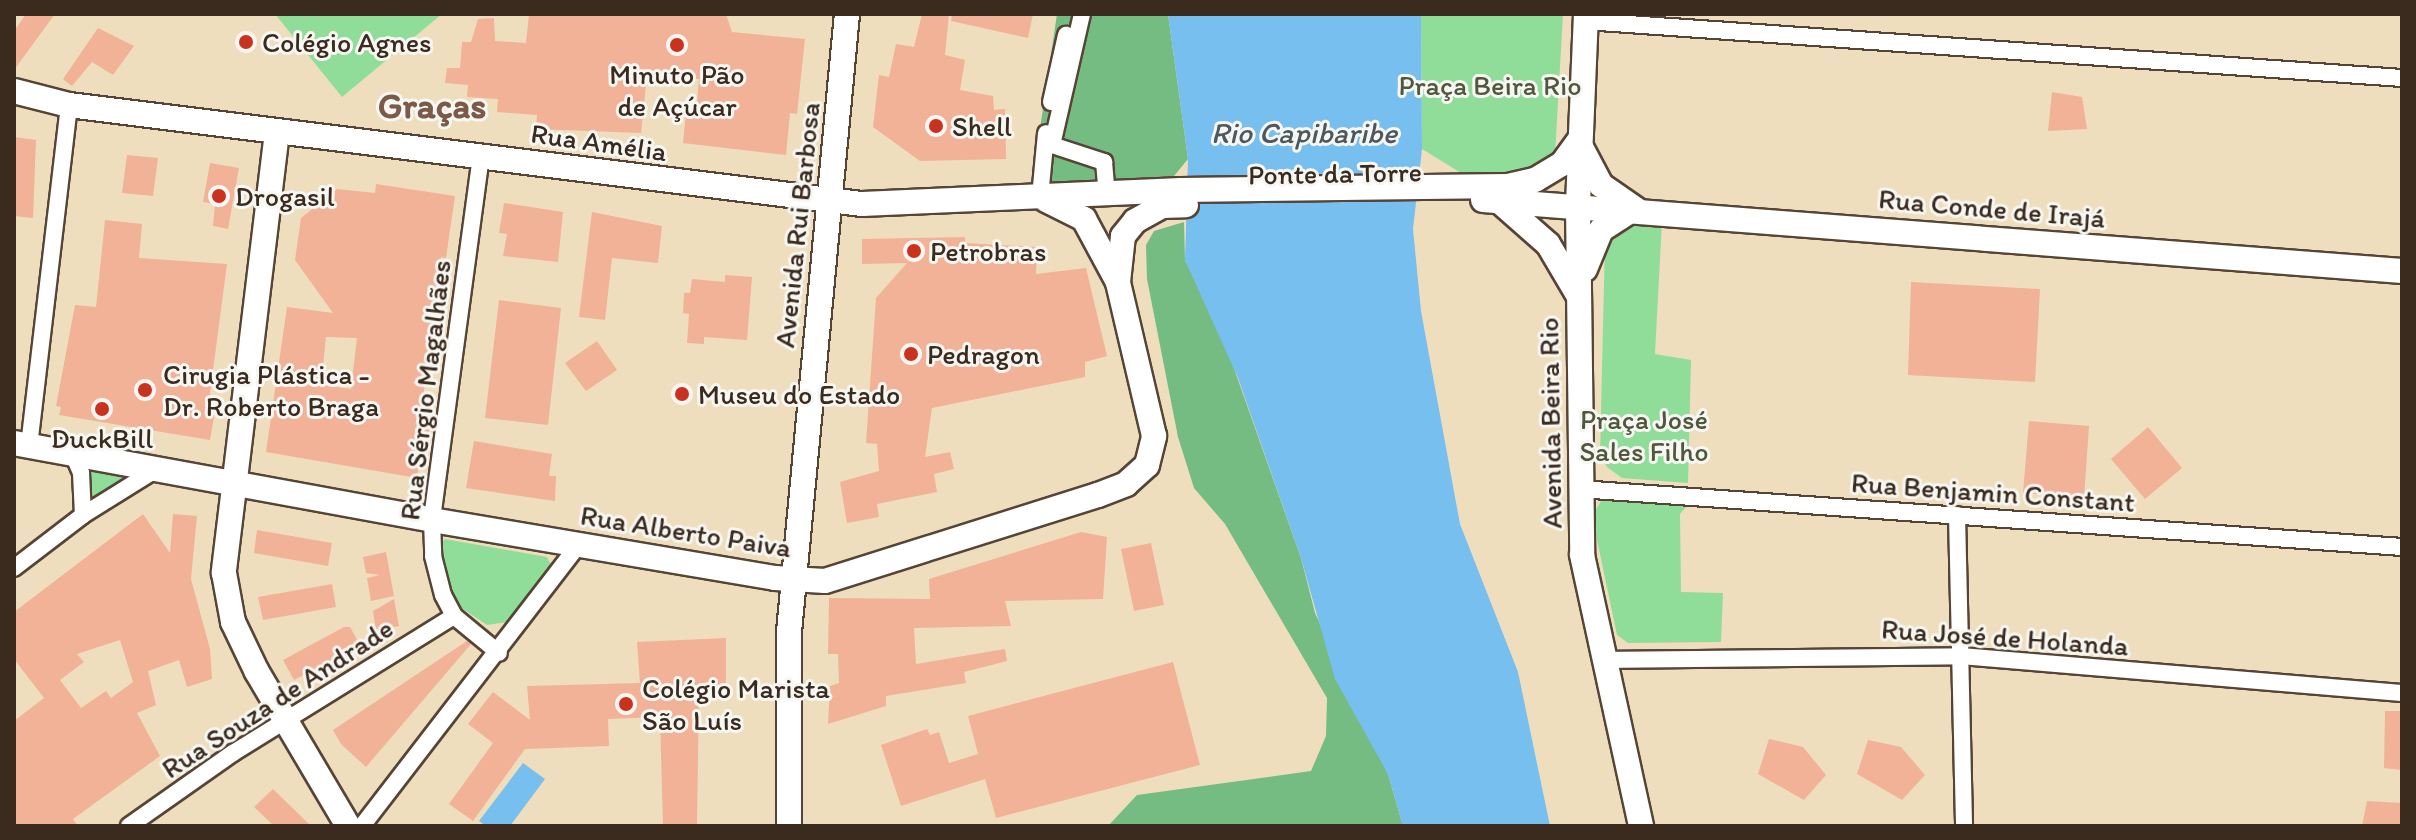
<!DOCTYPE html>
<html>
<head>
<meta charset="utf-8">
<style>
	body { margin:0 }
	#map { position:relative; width:2416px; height:840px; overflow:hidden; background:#efdebd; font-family:Itim,sans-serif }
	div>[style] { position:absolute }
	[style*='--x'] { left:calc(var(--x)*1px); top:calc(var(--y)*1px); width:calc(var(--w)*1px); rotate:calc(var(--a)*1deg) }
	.green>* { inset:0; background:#90dd9a }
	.forest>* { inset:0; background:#74bc82 }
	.water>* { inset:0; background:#77bfef }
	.building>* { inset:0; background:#f1b297 }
	.roads { filter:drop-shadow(2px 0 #564536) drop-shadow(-2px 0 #564536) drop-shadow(0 2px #564536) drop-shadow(0 -2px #564536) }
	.street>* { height:16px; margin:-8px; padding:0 8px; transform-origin:8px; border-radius:8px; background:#fff }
	.secondary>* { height:24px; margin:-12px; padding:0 12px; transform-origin:12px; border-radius:12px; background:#fff }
	.dots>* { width:22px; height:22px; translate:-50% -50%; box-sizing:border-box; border:4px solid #f6f6f2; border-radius:50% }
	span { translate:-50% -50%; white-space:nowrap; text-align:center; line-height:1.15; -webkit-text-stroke:6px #f6f6f2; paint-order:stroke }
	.poi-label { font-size:28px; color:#3b2a1e }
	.left { translate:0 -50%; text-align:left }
	.park-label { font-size:28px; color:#50573d }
	.street-label { font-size:28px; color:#3b2a1e }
	.water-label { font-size:30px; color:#4d575d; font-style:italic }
	.district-label { font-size:36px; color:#7b5a48; font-weight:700 }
	.frame { position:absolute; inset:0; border:16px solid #3b2a1e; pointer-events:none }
</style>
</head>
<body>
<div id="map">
	<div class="green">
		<i style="clip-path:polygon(275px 14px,442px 14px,342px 97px)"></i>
		<i style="clip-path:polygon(1421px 14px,1563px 14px,1555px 155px,1528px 172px,1461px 173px,1422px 149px)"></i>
		<i style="clip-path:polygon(1618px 220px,1662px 222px,1655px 354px,1691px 360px,1688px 483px,1622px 478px,1607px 467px,1600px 454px,1605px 241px)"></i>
		<i style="clip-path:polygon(73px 453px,156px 469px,82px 515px)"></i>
		<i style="clip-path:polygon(1604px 496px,1691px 501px,1680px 514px,1681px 592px,1723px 593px,1721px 642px,1628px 643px,1617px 635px,1592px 516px)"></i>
		<i style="clip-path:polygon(445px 539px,547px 557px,551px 565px,507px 622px,487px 625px,454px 603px,438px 547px)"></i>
	</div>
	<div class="forest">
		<i style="clip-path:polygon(1057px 14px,1168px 14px,1188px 159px,1174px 176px,1041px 183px,1033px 176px)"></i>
		<i style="clip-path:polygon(1184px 222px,1185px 260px,1219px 326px,1301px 558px,1315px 613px,1388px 774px,1403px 826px,1108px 826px,1137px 795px,1311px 771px,1326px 736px,1327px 698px,1225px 524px,1194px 488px,1178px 437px,1147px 279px,1146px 245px,1154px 231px)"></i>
	</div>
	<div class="water">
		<i style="clip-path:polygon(1168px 14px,1421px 14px,1422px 149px,1413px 229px,1421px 311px,1460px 524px,1518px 672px,1550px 826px,1403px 826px,1388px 774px,1335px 679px,1301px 558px,1238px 378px,1185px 260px,1188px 159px)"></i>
		<i style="clip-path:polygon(523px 763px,545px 779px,510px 826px,486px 826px,479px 821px)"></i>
	</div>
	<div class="building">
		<i style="clip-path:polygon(26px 14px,55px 14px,14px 70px,14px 31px)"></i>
		<i style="clip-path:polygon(529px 14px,726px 14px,732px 32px,805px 39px,797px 114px,790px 113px,786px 155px,683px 143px,686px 112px,696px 113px,699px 79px,647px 75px,641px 133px,536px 129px,537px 115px,497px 112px,498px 99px,467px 97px,468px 85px,445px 83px,447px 68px,460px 68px,462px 42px,471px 42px,478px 19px,494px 18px,495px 41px,526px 43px)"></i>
		<i style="clip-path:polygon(922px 14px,949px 14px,945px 55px,965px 60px,960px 90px,993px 96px,994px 110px,1005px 109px,1006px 159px,920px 161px,873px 127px,879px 75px,889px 77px,896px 44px,914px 47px)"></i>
		<i style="clip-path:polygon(952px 14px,1033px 14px,1028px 38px,951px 21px)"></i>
		<i style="clip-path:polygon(98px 28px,134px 46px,113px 75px,92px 62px,72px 86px,63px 79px)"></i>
		<i style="clip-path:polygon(2052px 92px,2082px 97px,2087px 129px,2048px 131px)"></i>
		<i style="clip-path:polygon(14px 137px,36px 140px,33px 218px,14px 216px)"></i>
		<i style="clip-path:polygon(127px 155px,158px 158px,153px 196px,122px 193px)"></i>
		<i style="clip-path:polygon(210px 163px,239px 168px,228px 229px,213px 226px,215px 204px,203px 202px)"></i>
		<i style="clip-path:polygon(evenodd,376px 184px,455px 196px,446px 258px,441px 257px,423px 398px,431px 399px,428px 452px,422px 451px,417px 478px,266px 452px,287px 307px,333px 313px,295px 260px,301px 218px,337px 189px,375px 193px,376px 184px,326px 337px,357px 338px,351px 389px,321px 385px,326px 337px)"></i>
		<i style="clip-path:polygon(504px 203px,563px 212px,558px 262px,503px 256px,507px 234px,499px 233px)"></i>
		<i style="clip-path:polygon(592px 212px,662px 226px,658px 263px,612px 258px,605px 320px,579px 317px)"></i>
		<i style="clip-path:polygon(105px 220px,142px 224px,139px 258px,227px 264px,210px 393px,211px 406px,216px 406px,210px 440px,59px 415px,61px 407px,56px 406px,75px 305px,96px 307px)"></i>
		<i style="clip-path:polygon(965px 237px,965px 243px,1037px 247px,1036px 274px,1086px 268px,1107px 356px,1085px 362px,1085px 377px,932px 408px,925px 457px,950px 452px,954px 469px,934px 474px,937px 492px,877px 504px,879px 517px,847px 523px,840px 482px,879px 471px,877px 444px,866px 443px,876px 298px,907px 263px,862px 264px,862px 239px)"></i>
		<i style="clip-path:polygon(725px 275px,752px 277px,747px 340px,704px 337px,704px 344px,687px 343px,689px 314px,683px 313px,684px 293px,690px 293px,692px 279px,725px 282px)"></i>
		<i style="clip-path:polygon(1911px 282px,2040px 289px,2035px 382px,1908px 375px)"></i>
		<i style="clip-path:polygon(499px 300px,561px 308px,548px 425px,485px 418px)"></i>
		<i style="clip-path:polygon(597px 341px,617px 370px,586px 391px,565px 363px)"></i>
		<i style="clip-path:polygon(2029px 421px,2089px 426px,2084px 498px,2023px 493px)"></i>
		<i style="clip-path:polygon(2148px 427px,2182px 468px,2145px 499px,2111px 459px)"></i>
		<i style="clip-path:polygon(474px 441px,552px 454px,549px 476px,556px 476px,555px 501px,466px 488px)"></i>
		<i style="clip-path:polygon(evenodd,143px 514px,170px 553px,173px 514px,197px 516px,191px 579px,210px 649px,212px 679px,187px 687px,179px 660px,148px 671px,156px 705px,137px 713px,160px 756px,73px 819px,78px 826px,14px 826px,14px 721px,44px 698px,14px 659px,14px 612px,143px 514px,120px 640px,133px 682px,111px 698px,106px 691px,81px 708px,60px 680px,84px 662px,77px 654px,120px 640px)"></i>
		<i style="clip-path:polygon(257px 530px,332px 543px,328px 566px,254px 553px)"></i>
		<i style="clip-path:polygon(1081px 532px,1107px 537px,1103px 599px,1005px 601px,1011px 626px,914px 628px,916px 664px,1005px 649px,1007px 661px,964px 672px,966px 683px,886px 696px,886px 706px,828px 724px,830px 686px,839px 683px,838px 654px,828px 654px,829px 598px,930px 599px,929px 579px)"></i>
		<i style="clip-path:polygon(1151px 543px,1164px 605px,1134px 611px,1121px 549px)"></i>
		<i style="clip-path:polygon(386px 552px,394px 596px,371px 601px,367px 578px,380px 575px,366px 573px,363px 557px)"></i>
		<i style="clip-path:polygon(332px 584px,336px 607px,263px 620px,258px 597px)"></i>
		<i style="clip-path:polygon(394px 599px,399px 626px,376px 630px,373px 611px)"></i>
		<i style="clip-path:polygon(344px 627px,350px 627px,360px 645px,294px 680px,283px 660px)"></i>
		<i style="clip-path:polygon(726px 638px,726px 685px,699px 687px,697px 826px,663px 826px,660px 717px,608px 719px,609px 746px,525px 749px,473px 821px,449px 804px,493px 743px,468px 724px,493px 692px,530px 720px,527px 686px,640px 683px,637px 642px)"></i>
		<i style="clip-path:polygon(467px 641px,471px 644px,366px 767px,341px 744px,333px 730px)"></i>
		<i style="clip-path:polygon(1173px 662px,1200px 765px,996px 818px,985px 779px,901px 806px,881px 745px,927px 729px,930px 735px,939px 732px,949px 763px,978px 754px,968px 716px)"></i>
		<i style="clip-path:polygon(2385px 711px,2402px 711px,2402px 770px,2384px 768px)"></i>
		<i style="clip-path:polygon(1769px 739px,1803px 747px,1826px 775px,1804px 800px,1758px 774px)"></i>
		<i style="clip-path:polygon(1868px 740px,1901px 747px,1925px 775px,1902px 800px,1857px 774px)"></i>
		<i style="clip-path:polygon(273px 789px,311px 826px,274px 826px,254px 807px)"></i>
		<i style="clip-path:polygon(2367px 801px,2402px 803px,2402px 826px,2362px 826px)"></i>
	</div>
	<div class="roads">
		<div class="street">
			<i style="--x:1082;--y:14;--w:134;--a:102.9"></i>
			<i style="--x:1052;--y:145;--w:55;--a:18.1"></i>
			<i style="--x:1104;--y:162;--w:32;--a:85"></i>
			<i style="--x:1585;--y:21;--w:819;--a:3.99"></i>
			<i style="--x:1051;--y:102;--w:69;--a:-77.4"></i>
			<i style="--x:481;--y:156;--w:367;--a:97.7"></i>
			<i style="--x:432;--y:520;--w:36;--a:88"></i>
			<i style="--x:433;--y:556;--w:40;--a:75.6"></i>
			<i style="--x:443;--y:595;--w:24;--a:62"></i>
			<i style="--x:454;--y:616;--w:58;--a:39.4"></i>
			<i style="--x:1040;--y:197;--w:64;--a:-84.6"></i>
			<i style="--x:29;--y:446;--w:343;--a:-83.3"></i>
			<i style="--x:73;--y:454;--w:21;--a:67"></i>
			<i style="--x:81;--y:473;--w:42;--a:87.3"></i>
			<i style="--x:1579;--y:489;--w:825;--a:4.03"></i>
			<i style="--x:1957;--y:515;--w:311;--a:88.7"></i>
			<i style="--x:14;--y:568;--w:87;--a:-37.5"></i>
			<i style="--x:83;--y:515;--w:87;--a:-31.9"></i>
			<i style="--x:1605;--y:660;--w:355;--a:-0.6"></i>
			<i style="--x:1960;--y:656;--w:444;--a:4.8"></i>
			<i style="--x:129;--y:826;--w:127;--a:-35.1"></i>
			<i style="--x:233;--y:753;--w:260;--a:-31.8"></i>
			<i style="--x:362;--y:826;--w:357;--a:-52.4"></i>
		</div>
		<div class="secondary">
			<i style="--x:1586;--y:14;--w:192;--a:92.4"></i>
			<i style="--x:1578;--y:206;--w:349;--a:89.3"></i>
			<i style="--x:1582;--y:555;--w:277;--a:77.7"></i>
			<i style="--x:14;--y:91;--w:57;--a:14.3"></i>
			<i style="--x:69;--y:105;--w:799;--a:7.12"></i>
			<i style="--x:862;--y:204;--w:319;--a:-2.5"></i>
			<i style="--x:1181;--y:190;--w:327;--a:-0.7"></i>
			<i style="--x:1508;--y:186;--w:28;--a:-13"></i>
			<i style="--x:1535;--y:180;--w:31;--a:-31"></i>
			<i style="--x:1562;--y:164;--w:29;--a:-54"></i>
			<i style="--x:277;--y:132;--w:444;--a:96.9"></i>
			<i style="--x:224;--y:573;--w:50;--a:79.6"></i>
			<i style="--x:233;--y:622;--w:55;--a:64.4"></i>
			<i style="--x:257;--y:672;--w:179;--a:59.4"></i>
			<i style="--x:1581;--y:147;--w:43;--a:62.2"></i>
			<i style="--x:1601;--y:185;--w:44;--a:34.8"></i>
			<i style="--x:1483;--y:200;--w:922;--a:4.42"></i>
			<i style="--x:1499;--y:201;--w:65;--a:41.3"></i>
			<i style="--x:1548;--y:244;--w:57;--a:59.4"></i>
			<i style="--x:1585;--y:269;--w:42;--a:-67.7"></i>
			<i style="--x:1601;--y:230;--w:35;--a:-33"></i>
			<i style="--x:1118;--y:282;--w:46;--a:-83.8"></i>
			<i style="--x:1123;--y:236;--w:19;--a:-51"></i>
			<i style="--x:1135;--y:221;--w:31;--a:-29"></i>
			<i style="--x:1162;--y:206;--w:24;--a:-2"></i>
			<i style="--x:14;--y:443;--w:425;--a:10.4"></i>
			<i style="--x:432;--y:520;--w:348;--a:9.6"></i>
			<i style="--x:775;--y:578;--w:50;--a:3.4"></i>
			<i style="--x:825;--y:581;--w:286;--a:-17.5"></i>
			<i style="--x:1098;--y:495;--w:30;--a:-21"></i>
			<i style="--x:1126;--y:484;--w:28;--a:-42"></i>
			<i style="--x:1147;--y:465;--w:30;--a:-76"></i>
			<i style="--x:1154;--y:436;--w:158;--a:-103.2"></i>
			<i style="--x:1118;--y:282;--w:72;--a:-118.4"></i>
			<i style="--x:1084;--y:219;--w:42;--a:-153.4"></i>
			<i style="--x:789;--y:826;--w:194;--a:-90"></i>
			<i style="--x:789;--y:632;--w:621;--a:-84.64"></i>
		</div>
	</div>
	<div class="dots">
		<i style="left:246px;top:42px;background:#c8321e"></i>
		<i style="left:677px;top:45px;background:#c8321e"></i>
		<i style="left:936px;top:126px;background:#c8321e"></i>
		<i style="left:219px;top:196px;background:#c8321e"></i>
		<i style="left:914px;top:251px;background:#c8321e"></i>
		<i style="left:911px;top:354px;background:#c8321e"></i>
		<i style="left:145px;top:390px;background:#c8321e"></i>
		<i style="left:682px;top:394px;background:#c8321e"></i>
		<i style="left:102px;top:409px;background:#c8321e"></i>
		<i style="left:626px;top:704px;background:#c8321e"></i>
	</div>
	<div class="poi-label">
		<span class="left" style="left:262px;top:42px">Colégio Agnes</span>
		<span style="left:677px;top:90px">Minuto Pão<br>de Açúcar</span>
		<span class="left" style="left:952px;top:126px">Shell</span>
		<span class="left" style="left:235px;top:196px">Drogasil</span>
		<span class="left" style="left:930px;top:251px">Petrobras</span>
		<span class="left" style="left:927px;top:354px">Pedragon</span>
		<span class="left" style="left:163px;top:390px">Cirugia Plástica -<br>Dr. Roberto Braga</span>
		<span class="left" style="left:698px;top:394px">Museu do Estado</span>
		<span style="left:102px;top:438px">DuckBill</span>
		<span class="left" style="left:642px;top:704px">Colégio Marista<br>São Luís</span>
	</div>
	<div class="park-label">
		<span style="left:1490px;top:85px">Praça Beira Rio</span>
		<span style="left:1644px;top:435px">Praça José<br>Sales Filho</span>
	</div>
	<div class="street-label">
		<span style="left:599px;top:142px;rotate:8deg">Rua Amélia</span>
		<span style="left:1335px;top:173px;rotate:-1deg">Ponte da Torre</span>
		<span style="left:1992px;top:208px;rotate:5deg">Rua Conde de Irajá</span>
		<span style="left:797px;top:225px;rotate:-84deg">Avenida Rui Barbosa</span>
		<span style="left:425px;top:390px;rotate:-83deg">Rua Sérgio Magalhães</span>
		<span style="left:1550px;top:423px;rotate:-91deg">Avenida Beira Rio</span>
		<span style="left:1993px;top:492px;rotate:4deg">Rua Benjamin Constant</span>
		<span style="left:686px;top:531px;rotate:9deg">Rua Alberto Paiva</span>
		<span style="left:2005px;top:637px;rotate:4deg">Rua José de Holanda</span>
		<span style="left:277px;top:698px;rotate:-33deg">Rua Souza de Andrade</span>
	</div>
	<div class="water-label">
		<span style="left:1304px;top:133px">Rio Capibaribe</span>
	</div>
	<div class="district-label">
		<span style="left:432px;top:106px">Graças</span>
	</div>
	<div class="frame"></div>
</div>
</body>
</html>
